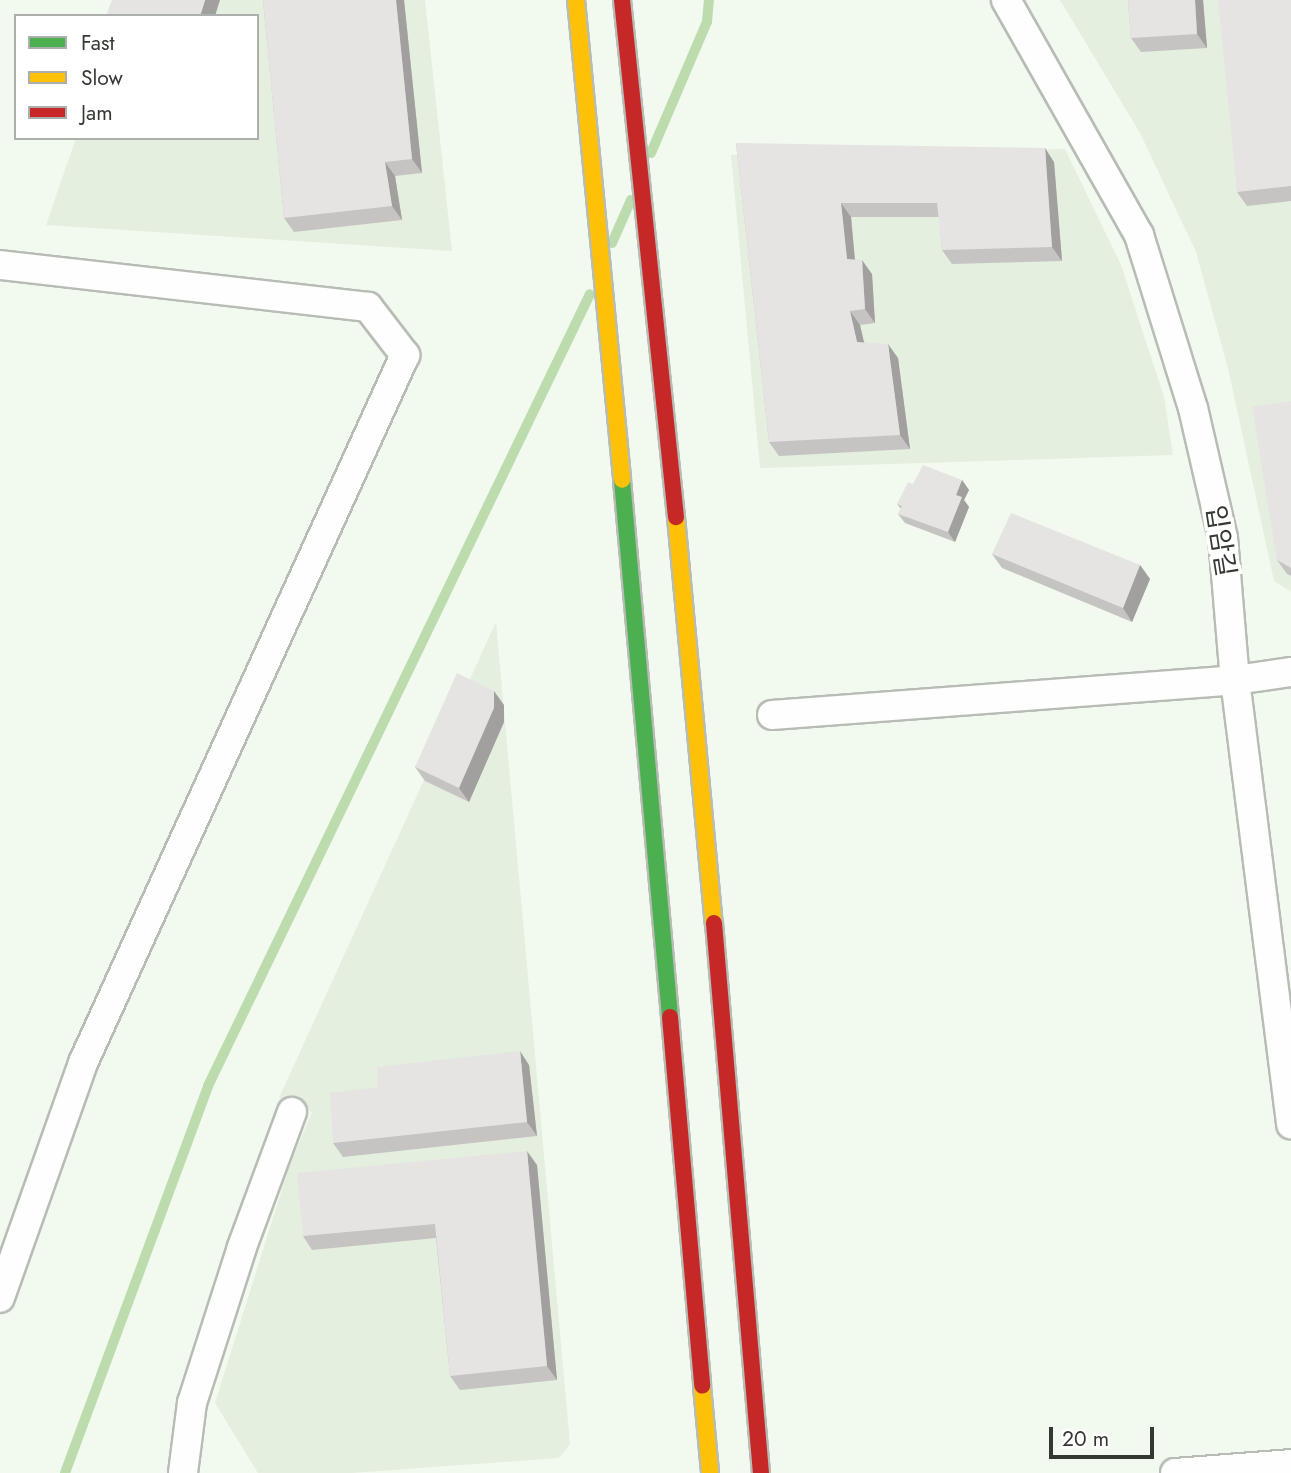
<!DOCTYPE html>
<html>
<head>
<meta charset="utf-8">
<style>
	body { margin:0 }
	#map { position:relative; width:1291px; height:1473px; overflow:hidden; background:#f2f9ef; font-family:Jost,"Noto Sans KR",sans-serif }
	div>[style] { position:absolute }
	[style*='--x'] { left:calc(var(--x)*1px); top:calc(var(--y)*1px); width:calc(var(--w)*1px); rotate:calc(var(--a)*1deg) }
	.built>* { inset:0; background:#e4efdf }
	.stream>* { height:10px; margin:-5px; padding:0 5px; transform-origin:5px; border-radius:5px; background:#bddcae }
	.roads { filter:drop-shadow(2px 0 #b7bcb5) drop-shadow(-2px 0 #b7bcb5) drop-shadow(0 2px #b7bcb5) drop-shadow(0 -2px #b7bcb5) }
	.street>* { height:28px; margin:-14px; padding:0 14px; transform-origin:14px; border-radius:14px; background:#fdfefd }
	.fast>* { height:16px; margin:-8px; padding:0 8px; transform-origin:8px; border-radius:8px; background:#4caf50 }
	.slow>* { height:16px; margin:-8px; padding:0 8px; transform-origin:8px; border-radius:8px; background:#ffc107 }
	.jam>* { height:16px; margin:-8px; padding:0 8px; transform-origin:8px; border-radius:8px; background:#c62828 }
	.wall>* { inset:0; background:#c6c4c2 }
	.shaded-wall>* { inset:0; background:#a1a09e }
	.building>* { inset:0; background:#e6e4e2 }
	span { translate:-50% -50%; white-space:nowrap; text-align:center; line-height:1.15; -webkit-text-stroke:7px #fff; paint-order:stroke }
	.street-label { font-size:26px; color:#333831 }
	.legend { position:absolute; left:14px; top:14px; width:245px; height:126px; box-sizing:border-box; background:#fff; border:2px solid #adafad; margin:0; padding:9px 12px; list-style:none; font-size:21px; color:#333831 }
	.legend li { display:flex; align-items:center; gap:14px; height:35px }
	.legend b { width:35px; border:2px solid #adafad }
	.scale { position:absolute; left:1049px; top:1427px; width:105px; height:32px; box-sizing:border-box; border:4px solid #333831; border-top:0; padding-left:9px; font-size:21px; line-height:24px; white-space:nowrap; color:#333831; -webkit-text-stroke:5px #fff; paint-order:stroke }
</style>
</head>
<body>
<div id="map">
	<div class="built">
		<i style="clip-path:polygon(123px 0,425px 0,452px 251px,46px 225px,76px 138px,257px 138px,257px 16px,117px 16px)"></i>
		<i style="clip-path:polygon(1060px 0,1291px 0,1291px 592px,1274px 581px,1228px 368px,1196px 252px,1140px 133px)"></i>
		<i style="clip-path:polygon(1065px 149px,1121px 265px,1164px 397px,1173px 455px,760px 468px,731px 155px)"></i>
		<i style="clip-path:polygon(496px 622px,570px 1444px,559px 1458px,351px 1473px,258px 1473px,215px 1403px,289px 1167px,312px 1112px,279px 1098px)"></i>
	</div>
	<div class="stream">
		<i style="--x:651;--y:153;--w:142;--a:-66.9"></i>
		<i style="--x:707;--y:22;--w:22;--a:-85"></i>
		<i style="--x:612;--y:243;--w:47;--a:-66.2"></i>
		<i style="--x:65;--y:1473;--w:413;--a:-69.7"></i>
		<i style="--x:208;--y:1086;--w:879;--a:-64.25"></i>
	</div>
	<div class="roads">
		<div class="street">
			<i style="--x:1006;--y:0;--w:270;--a:60.5"></i>
			<i style="--x:1139;--y:235;--w:181;--a:72.7"></i>
			<i style="--x:1193;--y:408;--w:133;--a:77"></i>
			<i style="--x:1223;--y:538;--w:143;--a:85.2"></i>
			<i style="--x:1235;--y:680;--w:448;--a:82.8"></i>
			<i style="--x:0;--y:265;--w:370;--a:6.5"></i>
			<i style="--x:368;--y:307;--w:61;--a:52.4"></i>
			<i style="--x:405;--y:355;--w:778;--a:114.46"></i>
			<i style="--x:83;--y:1063;--w:249;--a:109.5"></i>
			<i style="--x:772;--y:715;--w:464;--a:-4.3"></i>
			<i style="--x:1235;--y:680;--w:57;--a:-8.1"></i>
			<i style="--x:183;--y:1473;--w:71;--a:-82.7"></i>
			<i style="--x:192;--y:1403;--w:164;--a:-72.2"></i>
			<i style="--x:242;--y:1247;--w:144;--a:-69.7"></i>
			<i style="--x:1175;--y:1473;--w:116;--a:-4.4"></i>
		</div>
		<div class="fast">
			<i style="--x:622;--y:480;--w:539;--a:84.89"></i>
		</div>
		<div class="slow">
			<i style="--x:576;--y:0;--w:482;--a:84.5"></i>
			<i style="--x:676;--y:517;--w:408;--a:84.7"></i>
			<i style="--x:702;--y:1386;--w:87;--a:84.7"></i>
		</div>
		<div class="jam">
			<i style="--x:622;--y:0;--w:520;--a:84.04"></i>
			<i style="--x:714;--y:923;--w:552;--a:85.12"></i>
			<i style="--x:670;--y:1017;--w:370;--a:85"></i>
		</div>
	</div>
	<div class="wall">
		<i style="clip-path:polygon(263px 0,404px 0,422px 173px,395px 176px,402px 220px,294px 232px,284px 218px)"></i>
		<i style="clip-path:polygon(1128px 0,1203px 0,1207px 48px,1141px 52px,1131px 38px)"></i>
		<i style="clip-path:polygon(1291px 0,1291px 201px,1247px 206px,1237px 192px)"></i>
		<i style="clip-path:polygon(736px 143px,1054px 162px,1062px 261px,952px 264px,942px 250px,939px 217px,851px 217px,855px 259px,872px 274px,875px 323px,860px 325px,864px 342px,898px 358px,910px 449px,779px 456px,769px 442px)"></i>
		<i style="clip-path:polygon(1291px 401px,1291px 576px,1287px 574px,1277px 560px)"></i>
		<i style="clip-path:polygon(962px 480px,969px 490px,964px 500px,969px 507px,955px 542px,905px 523px,898px 514px,901px 509px,897px 504px,913px 484px)"></i>
		<i style="clip-path:polygon(992px 554px,1140px 565px,1150px 579px,1132px 622px,1002px 568px)"></i>
		<i style="clip-path:polygon(504px 705px,504px 722px,469px 802px,425px 781px,415px 767px)"></i>
		<i style="clip-path:polygon(529px 1065px,537px 1136px,343px 1157px,333px 1143px)"></i>
		<i style="clip-path:polygon(537px 1165px,557px 1380px,460px 1390px,450px 1376px,436px 1238px,312px 1250px,303px 1236px)"></i>
	</div>
	<div class="shaded-wall">
		<i style="clip-path:polygon(205px 0,220px 0,215px 16px,200px 16px)"></i>
		<i style="clip-path:polygon(396px 0,404px 0,422px 173px,412px 159px)"></i>
		<i style="clip-path:polygon(1195px 0,1203px 0,1207px 48px,1197px 34px)"></i>
		<i style="clip-path:polygon(1045px 148px,1054px 162px,1062px 261px,1052px 247px)"></i>
		<i style="clip-path:polygon(385px 162px,395px 176px,402px 220px,392px 206px)"></i>
		<i style="clip-path:polygon(841px 203px,851px 217px,856px 273px,847px 259px)"></i>
		<i style="clip-path:polygon(862px 260px,872px 274px,875px 323px,865px 309px)"></i>
		<i style="clip-path:polygon(850px 311px,860px 325px,867px 356px,857px 342px)"></i>
		<i style="clip-path:polygon(888px 344px,898px 358px,910px 449px,900px 435px)"></i>
		<i style="clip-path:polygon(962px 480px,969px 490px,964px 500px,969px 507px,955px 542px,948px 532px,956px 495px)"></i>
		<i style="clip-path:polygon(1140px 565px,1150px 579px,1132px 622px,1123px 608px)"></i>
		<i style="clip-path:polygon(494px 691px,504px 705px,504px 722px,469px 802px,459px 788px)"></i>
		<i style="clip-path:polygon(520px 1051px,529px 1065px,537px 1136px,527px 1122px)"></i>
		<i style="clip-path:polygon(527px 1151px,537px 1165px,557px 1380px,547px 1366px)"></i>
	</div>
	<div class="building">
		<i style="clip-path:polygon(112px 0,205px 0,200px 16px,106px 16px)"></i>
		<i style="clip-path:polygon(263px 0,396px 0,412px 159px,385px 162px,392px 206px,284px 218px)"></i>
		<i style="clip-path:polygon(1128px 0,1195px 0,1197px 34px,1131px 38px)"></i>
		<i style="clip-path:polygon(1218px 0,1291px 0,1291px 186px,1237px 192px)"></i>
		<i style="clip-path:polygon(736px 143px,1045px 148px,1052px 247px,942px 250px,937px 203px,841px 203px,847px 259px,862px 260px,865px 309px,850px 311px,857px 342px,888px 344px,900px 435px,769px 442px)"></i>
		<i style="clip-path:polygon(1291px 401px,1291px 568px,1277px 560px,1252px 407px)"></i>
		<i style="clip-path:polygon(923px 465px,962px 480px,956px 495px,962px 497px,948px 532px,898px 514px,902px 506px,897px 504px,908px 482px,913px 484px)"></i>
		<i style="clip-path:polygon(1011px 513px,1140px 565px,1123px 608px,992px 554px)"></i>
		<i style="clip-path:polygon(457px 673px,494px 691px,494px 708px,459px 788px,415px 767px)"></i>
		<i style="clip-path:polygon(520px 1051px,527px 1122px,333px 1143px,330px 1093px,378px 1087px,377px 1067px)"></i>
		<i style="clip-path:polygon(527px 1151px,547px 1366px,450px 1376px,435px 1224px,303px 1236px,297px 1173px)"></i>
	</div>
	<div class="street-label">
		<span style="left:1220px;top:541px;rotate:81deg">입암길</span>
	</div>
	<ul class="legend">
	<li><b style="height:9px;background:#4caf50"></b>Fast</li>
	<li><b style="height:9px;background:#ffc107"></b>Slow</li>
	<li><b style="height:9px;background:#c62828"></b>Jam</li>
	</ul>
	<div class="scale">20 m</div>
</div>
</body>
</html>
